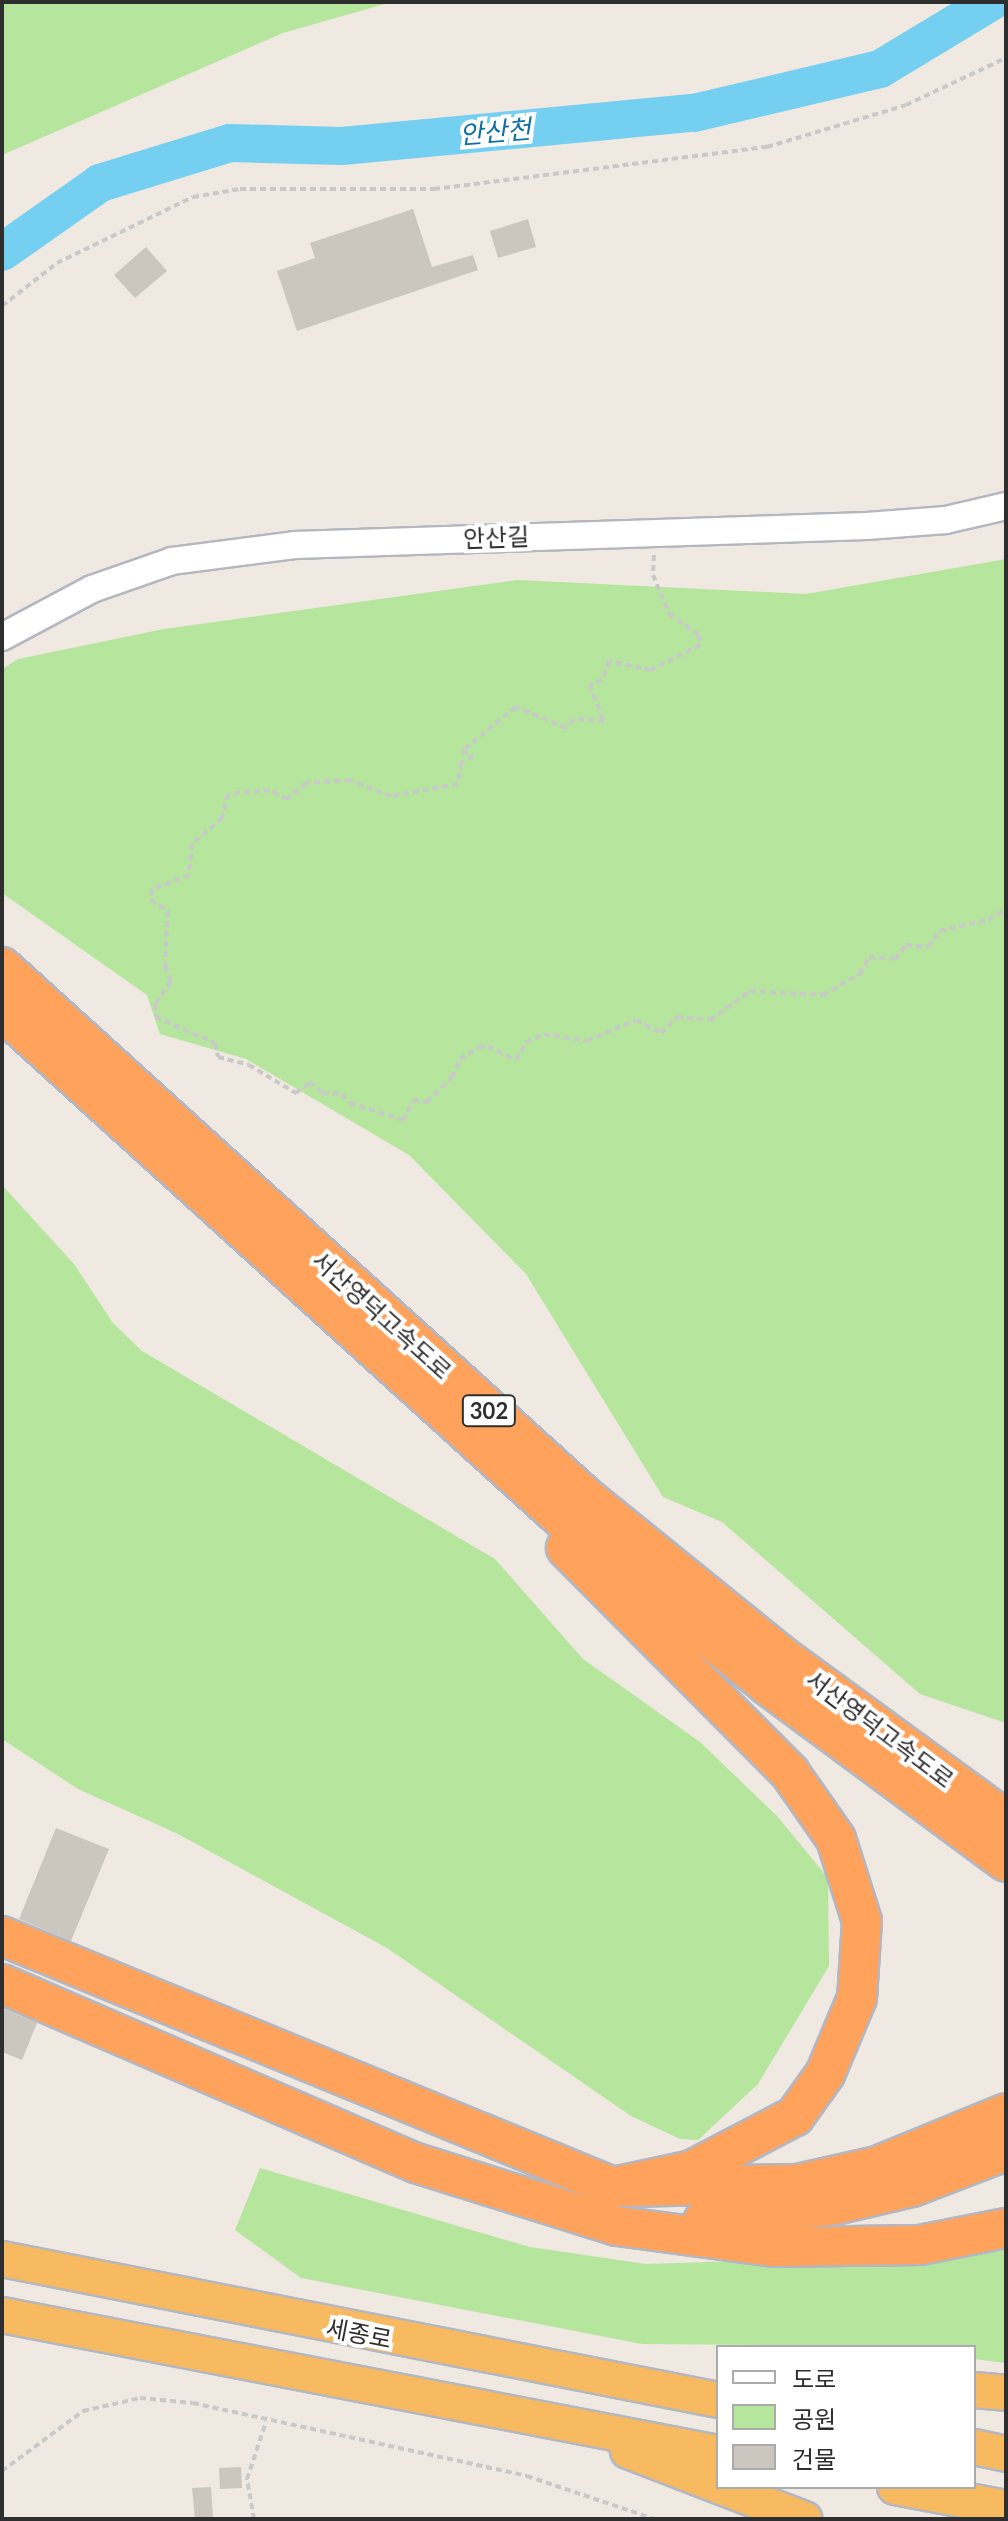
<!DOCTYPE html>
<html>
<head>
<meta charset="utf-8">
<style>
	body { margin:0 }
	#map { position:relative; width:1008px; height:2521px; overflow:hidden; background:#efe9e1; font-family:Lato,"Noto Sans KR",sans-serif }
	div>[style] { position:absolute }
	[style*='--x'] { left:calc(var(--x)*1px); top:calc(var(--y)*1px); width:calc(var(--w)*1px); rotate:calc(var(--a)*1deg) }
	.green>* { inset:0; background:#b6e59e }
	.river>* { height:38px; margin:-19px; padding:0 19px; transform-origin:19px; border-radius:19px; background:#75cff0 }
	.building>* { inset:0; background:#cbc7bf }
	.path>* { height:4px; margin-top:-2px; transform-origin:0; background:repeating-linear-gradient(90deg,#c9c9c9 0 6px,transparent 0 10px) }
	.roads { filter:drop-shadow(2px 0 #b4b7c1) drop-shadow(-2px 0 #b4b7c1) drop-shadow(0 2px #b4b7c1) drop-shadow(0 -2px #b4b7c1) }
	.tertiary>* { height:26px; margin:-13px; padding:0 13px; transform-origin:13px; border-radius:13px; background:#fff }
	.trunk>* { height:34px; margin:-17px; padding:0 17px; transform-origin:17px; border-radius:17px; background:#f8ba60 }
	.motorway>* { height:38px; margin:-19px; padding:0 19px; transform-origin:19px; border-radius:19px; background:#ffa35c }
	span { translate:-50% -50%; white-space:nowrap; text-align:center; line-height:1.15; -webkit-text-stroke:8px #fff; paint-order:stroke }
	.shield-label span { padding:2px 6px; background:#fff; border:2px solid; border-radius:6px; -webkit-text-stroke-width:0 }
	.shield-label { font-size:22px; color:#2e2e2e; font-weight:700 }
	.street-label { font-size:24px; color:#2e2e2e }
	.water-label { font-size:26px; color:#0d6fa3; font-style:italic }
	.frame { position:absolute; inset:0; border:4px solid #2e2e2e; pointer-events:none }
	.legend { position:absolute; left:716px; top:2345px; width:260px; height:144px; box-sizing:border-box; background:#fff; border:2px solid #ababab; margin:0; padding:10px 14px; list-style:none; font-size:24px; color:#2e2e2e }
	.legend li { display:flex; align-items:center; gap:16px; height:40px }
	.legend b { width:40px; border:2px solid #ababab }
</style>
</head>
<body>
<div id="map">
	<div class="green">
		<i style="clip-path:polygon(2px 2px,392px 2px,283px 33px,2px 155px)"></i>
		<i style="clip-path:polygon(1006px 559px,1006px 1723px,920px 1694px,722px 1522px,663px 1497px,526px 1274px,409px 1155px,246px 1059px,160px 1034px,147px 995px,2px 893px,2px 669px,18px 659px,164px 629px,518px 580px,806px 594px)"></i>
		<i style="clip-path:polygon(2px 1185px,74px 1264px,113px 1323px,142px 1351px,495px 1559px,583px 1659px,700px 1742px,777px 1816px,828px 1878px,829px 1966px,758px 2084px,698px 2140px,680px 2139px,631px 2116px,387px 1948px,176px 1833px,78px 1789px,2px 1739px)"></i>
		<i style="clip-path:polygon(260px 2168px,530px 2247px,646px 2264px,930px 2255px,1006px 2244px,1006px 2363px,974px 2359px,974px 2347px,642px 2344px,301px 2278px,235px 2230px)"></i>
	</div>
	<div class="river">
		<i style="--x:2;--y:252;--w:120;--a:-35.1"></i>
		<i style="--x:100;--y:183;--w:136;--a:-17.1"></i>
		<i style="--x:230;--y:143;--w:112;--a:1.5"></i>
		<i style="--x:342;--y:146;--w:354;--a:-5.4"></i>
		<i style="--x:694;--y:113;--w:191;--a:-13.3"></i>
		<i style="--x:880;--y:69;--w:130;--a:-31.1"></i>
	</div>
	<div class="building">
		<i style="clip-path:polygon(413px 209px,432px 267px,473px 255px,478px 270px,297px 331px,277px 271px,315px 258px,310px 243px)"></i>
		<i style="clip-path:polygon(528px 219px,536px 247px,498px 258px,490px 231px)"></i>
		<i style="clip-path:polygon(146px 247px,167px 271px,135px 298px,114px 275px)"></i>
		<i style="clip-path:polygon(56px 1828px,109px 1849px,71px 1941px,19px 1919px)"></i>
		<i style="clip-path:polygon(2px 2008px,37px 2023px,22px 2060px,2px 2052px)"></i>
		<i style="clip-path:polygon(241px 2467px,242px 2488px,220px 2489px,219px 2468px)"></i>
		<i style="clip-path:polygon(211px 2487px,213px 2519px,195px 2519px,192px 2488px)"></i>
	</div>
	<div class="path">
		<i style="--x:2;--y:306;--w:70;--a:-38"></i>
		<i style="--x:57;--y:263;--w:151;--a:-25.9"></i>
		<i style="--x:193;--y:197;--w:48;--a:-9.7"></i>
		<i style="--x:240;--y:189;--w:194;--a:0"></i>
		<i style="--x:434;--y:189;--w:336;--a:-7.2"></i>
		<i style="--x:767;--y:147;--w:145;--a:-16.8"></i>
		<i style="--x:906;--y:105;--w:110;--a:-25.2"></i>
		<i style="--x:654;--y:555;--w:20;--a:93"></i>
		<i style="--x:653;--y:575;--w:42;--a:67.7"></i>
		<i style="--x:669;--y:614;--w:37;--a:35"></i>
		<i style="--x:699;--y:635;--w:10;--a:84"></i>
		<i style="--x:700;--y:645;--w:55;--a:153"></i>
		<i style="--x:651;--y:670;--w:43;--a:-167.9"></i>
		<i style="--x:609;--y:661;--w:20;--a:110"></i>
		<i style="--x:602;--y:680;--w:13;--a:157"></i>
		<i style="--x:590;--y:685;--w:39;--a:69"></i>
		<i style="--x:604;--y:721;--w:30;--a:-176"></i>
		<i style="--x:574;--y:719;--w:12;--a:132"></i>
		<i style="--x:566;--y:728;--w:54;--a:-157.2"></i>
		<i style="--x:516;--y:707;--w:70;--a:140.8"></i>
		<i style="--x:462;--y:751;--w:12;--a:24"></i>
		<i style="--x:473;--y:756;--w:14;--a:150"></i>
		<i style="--x:461;--y:763;--w:21;--a:98"></i>
		<i style="--x:458;--y:784;--w:68;--a:169.8"></i>
		<i style="--x:391;--y:796;--w:44;--a:-158.7"></i>
		<i style="--x:350;--y:780;--w:44;--a:176.1"></i>
		<i style="--x:306;--y:783;--w:25;--a:140"></i>
		<i style="--x:287;--y:799;--w:19;--a:-152"></i>
		<i style="--x:270;--y:790;--w:42;--a:174.6"></i>
		<i style="--x:228;--y:794;--w:25;--a:104"></i>
		<i style="--x:222;--y:818;--w:40;--a:139"></i>
		<i style="--x:192;--y:844;--w:31;--a:96"></i>
		<i style="--x:189;--y:875;--w:40;--a:159"></i>
		<i style="--x:152;--y:889;--w:11;--a:95"></i>
		<i style="--x:151;--y:900;--w:20;--a:33"></i>
		<i style="--x:168;--y:911;--w:55;--a:93.1"></i>
		<i style="--x:165;--y:966;--w:17;--a:69"></i>
		<i style="--x:171;--y:982;--w:27;--a:126"></i>
		<i style="--x:155;--y:1004;--w:13;--a:86"></i>
		<i style="--x:156;--y:1017;--w:64;--a:23.8"></i>
		<i style="--x:215;--y:1043;--w:14;--a:78"></i>
		<i style="--x:218;--y:1057;--w:32;--a:14"></i>
		<i style="--x:249;--y:1065;--w:55;--a:30.8"></i>
		<i style="--x:296;--y:1093;--w:18;--a:-38"></i>
		<i style="--x:310;--y:1082;--w:17;--a:40"></i>
		<i style="--x:323;--y:1093;--w:19;--a:3"></i>
		<i style="--x:342;--y:1094;--w:12;--a:48"></i>
		<i style="--x:350;--y:1103;--w:56;--a:17.8"></i>
		<i style="--x:403;--y:1120;--w:22;--a:-63"></i>
		<i style="--x:413;--y:1100;--w:14;--a:8"></i>
		<i style="--x:427;--y:1102;--w:35;--a:-45"></i>
		<i style="--x:452;--y:1077;--w:20;--a:-66"></i>
		<i style="--x:460;--y:1059;--w:22;--a:-32"></i>
		<i style="--x:479;--y:1047;--w:9;--a:-6"></i>
		<i style="--x:488;--y:1046;--w:31;--a:27"></i>
		<i style="--x:516;--y:1060;--w:21;--a:-61"></i>
		<i style="--x:526;--y:1042;--w:20;--a:-24"></i>
		<i style="--x:544;--y:1034;--w:44;--a:9.2"></i>
		<i style="--x:587;--y:1041;--w:53;--a:-23.2"></i>
		<i style="--x:636;--y:1020;--w:28;--a:27"></i>
		<i style="--x:661;--y:1033;--w:23;--a:-45"></i>
		<i style="--x:677;--y:1017;--w:33;--a:5"></i>
		<i style="--x:710;--y:1020;--w:49;--a:-35.9"></i>
		<i style="--x:750;--y:991;--w:73;--a:3.1"></i>
		<i style="--x:823;--y:995;--w:43;--a:-29.6"></i>
		<i style="--x:860;--y:974;--w:19;--a:-62"></i>
		<i style="--x:869;--y:957;--w:26;--a:4"></i>
		<i style="--x:895;--y:959;--w:18;--a:-52"></i>
		<i style="--x:906;--y:945;--w:22;--a:5"></i>
		<i style="--x:928;--y:947;--w:20;--a:-53"></i>
		<i style="--x:940;--y:931;--w:49;--a:-12.9"></i>
		<i style="--x:988;--y:920;--w:21;--a:-31"></i>
		<i style="--x:2;--y:2471;--w:101;--a:-36.5"></i>
		<i style="--x:83;--y:2411;--w:58;--a:-12.8"></i>
		<i style="--x:140;--y:2398;--w:53;--a:5.4"></i>
		<i style="--x:193;--y:2403;--w:342;--a:12.3"></i>
		<i style="--x:527;--y:2476;--w:134;--a:18.7"></i>
		<i style="--x:254;--y:2519;--w:41;--a:-99.9"></i>
		<i style="--x:247;--y:2479;--w:60;--a:-71.6"></i>
	</div>
	<div class="roads">
		<div class="tertiary">
			<i style="--x:2;--y:637;--w:102;--a:-28.1"></i>
			<i style="--x:92;--y:589;--w:85;--a:-19.3"></i>
			<i style="--x:172;--y:561;--w:124;--a:-7.4"></i>
			<i style="--x:295;--y:545;--w:572;--a:-1.9"></i>
			<i style="--x:867;--y:526;--w:79;--a:-4.3"></i>
			<i style="--x:946;--y:520;--w:62;--a:-13.1"></i>
		</div>
		<div class="trunk">
			<i style="--x:2;--y:2259;--w:730;--a:11.14"></i>
			<i style="--x:2;--y:2315;--w:729;--a:10.91"></i>
			<i style="--x:974;--y:2390;--w:32;--a:5"></i>
			<i style="--x:974;--y:2447;--w:33;--a:12"></i>
			<i style="--x:628;--y:2451;--w:189;--a:21.1"></i>
			<i style="--x:895;--y:2487;--w:113;--a:10.7"></i>
		</div>
		<div class="motorway">
			<i style="--x:2;--y:967;--w:790;--a:42.23"></i>
			<i style="--x:587;--y:1498;--w:251;--a:39"></i>
			<i style="--x:782;--y:1656;--w:278;--a:36.2"></i>
			<i style="--x:2;--y:1011;--w:765;--a:42.19"></i>
			<i style="--x:569;--y:1525;--w:255;--a:38.9"></i>
			<i style="--x:767;--y:1685;--w:297;--a:36.5"></i>
			<i style="--x:566;--y:1548;--w:317;--a:45.1"></i>
			<i style="--x:790;--y:1773;--w:80;--a:55.1"></i>
			<i style="--x:836;--y:1839;--w:86;--a:72.4"></i>
			<i style="--x:862;--y:1921;--w:77;--a:93.7"></i>
			<i style="--x:857;--y:1998;--w:82;--a:112.8"></i>
			<i style="--x:825;--y:2074;--w:52;--a:125.5"></i>
			<i style="--x:795;--y:2116;--w:116;--a:152.3"></i>
			<i style="--x:692;--y:2170;--w:81;--a:167.9"></i>
			<i style="--x:2;--y:1936;--w:661;--a:22.33"></i>
			<i style="--x:613;--y:2187;--w:184;--a:-0.9"></i>
			<i style="--x:797;--y:2184;--w:82;--a:-12.7"></i>
			<i style="--x:877;--y:2166;--w:139;--a:-22.3"></i>
			<i style="--x:2;--y:1984;--w:451;--a:23.4"></i>
			<i style="--x:416;--y:2163;--w:211;--a:17.4"></i>
			<i style="--x:617;--y:2226;--w:158;--a:7.6"></i>
			<i style="--x:774;--y:2247;--w:146;--a:-0.8"></i>
			<i style="--x:920;--y:2245;--w:88;--a:-11.2"></i>
			<i style="--x:703;--y:2221;--w:133;--a:-6.9"></i>
			<i style="--x:835;--y:2205;--w:79;--a:-13.2"></i>
			<i style="--x:912;--y:2187;--w:101;--a:-21"></i>
		</div>
	</div>
	<div class="shield-label">
		<span style="left:489px;top:1411px">302</span>
	</div>
	<div class="street-label">
		<span style="left:496px;top:537px;rotate:-2deg">안산길</span>
		<span style="left:382px;top:1315px;rotate:42deg">서산영덕고속도로</span>
		<span style="left:880px;top:1729px;rotate:37deg">서산영덕고속도로</span>
		<span style="left:359px;top:2333px;rotate:11deg">세종로</span>
	</div>
	<div class="water-label">
		<span style="left:495px;top:132px;rotate:-5deg">안산천</span>
	</div>
	<div class="frame"></div>
	<ul class="legend">
	<li><b style="height:10px;background:#fff"></b>도로</li>
	<li><b style="height:22px;background:#b6e59e"></b>공원</li>
	<li><b style="height:22px;background:#cbc7bf"></b>건물</li>
	</ul>
</div>
</body>
</html>
